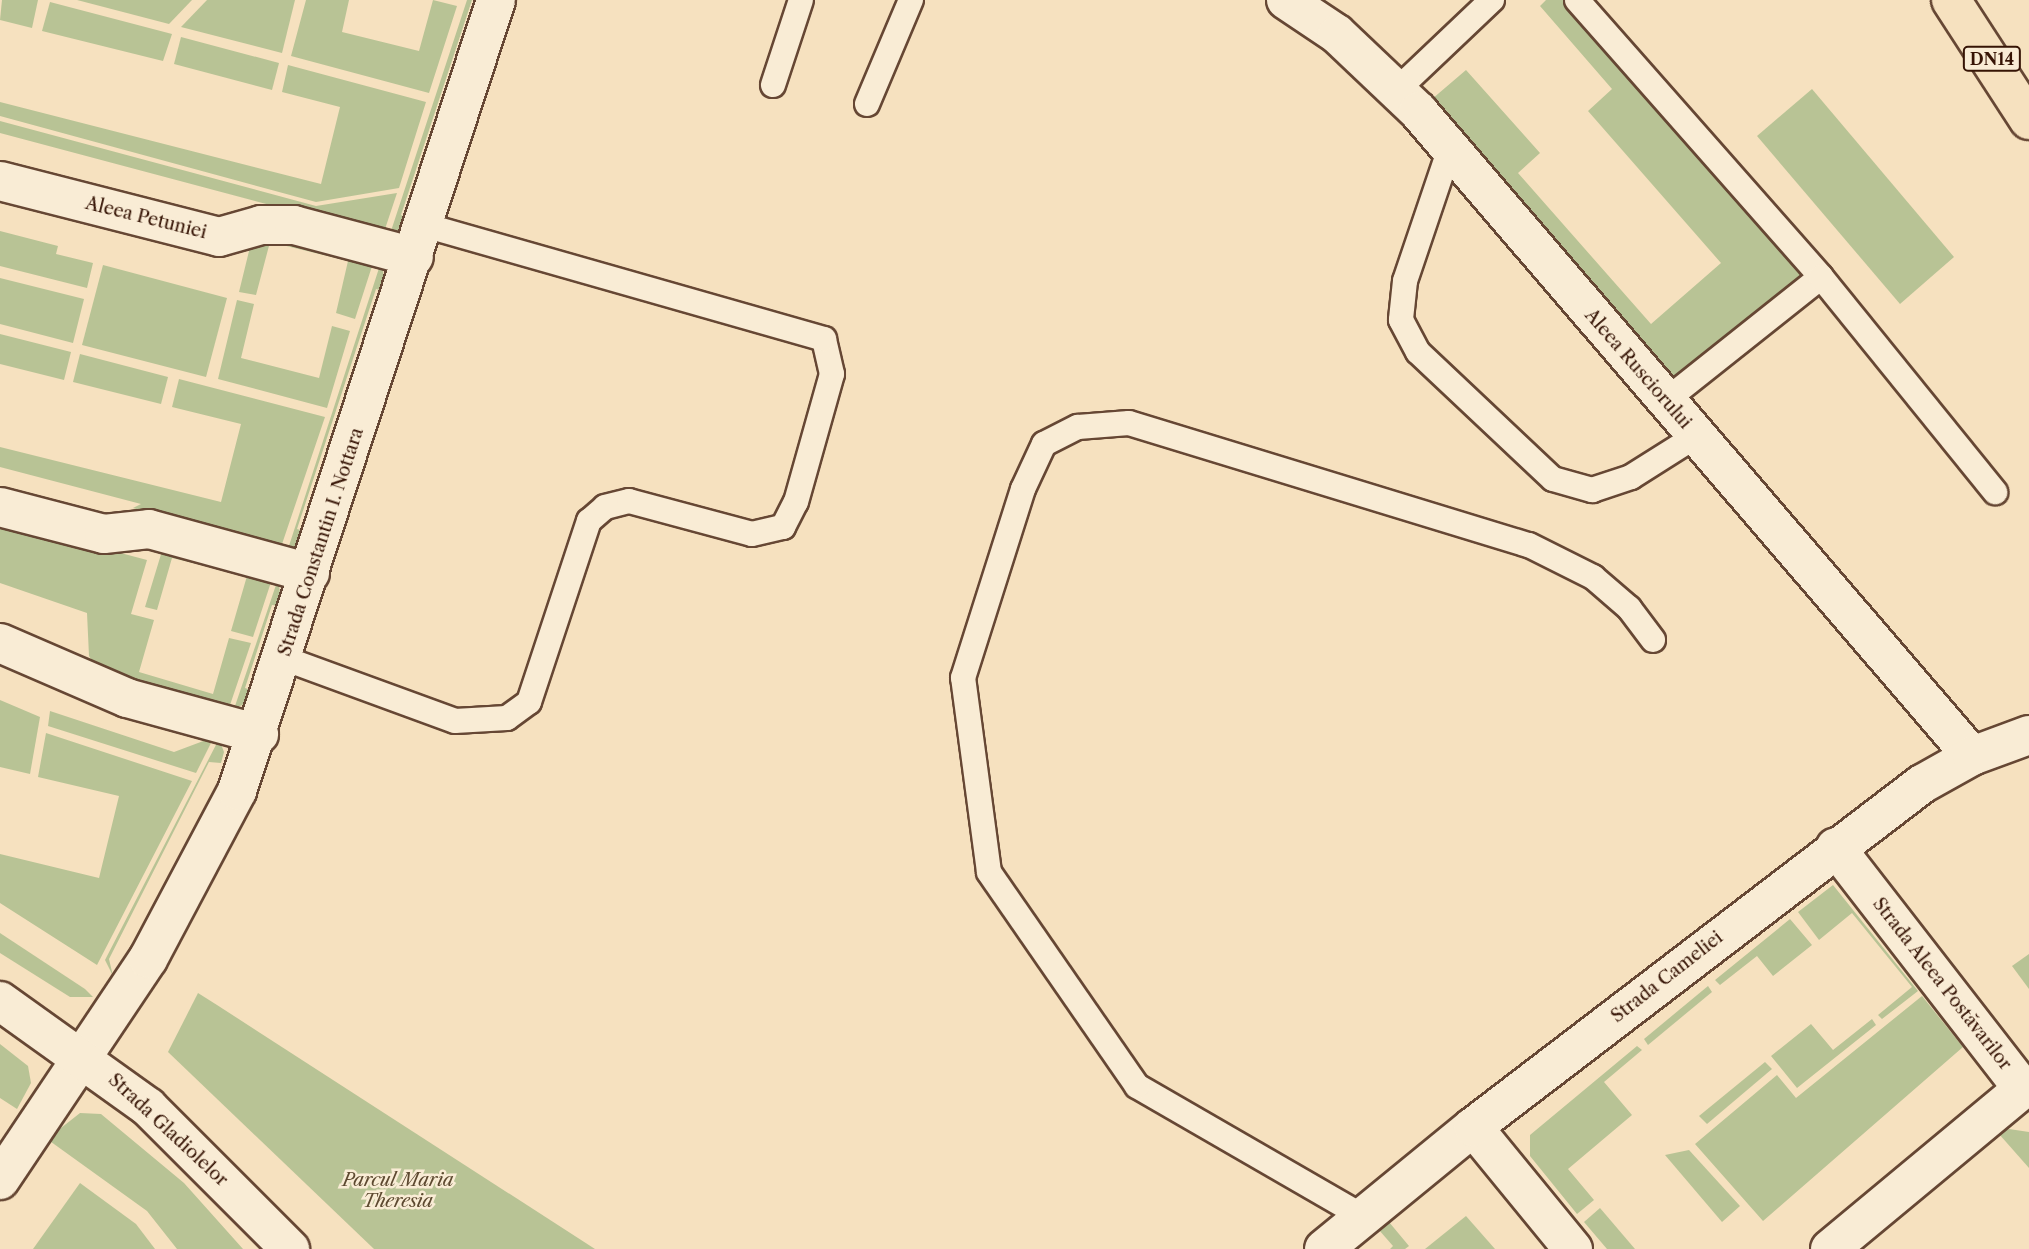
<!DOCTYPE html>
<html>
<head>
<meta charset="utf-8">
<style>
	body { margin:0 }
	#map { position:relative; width:2029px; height:1249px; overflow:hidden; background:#f6e1bf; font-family:"Libre Caslon Text",serif }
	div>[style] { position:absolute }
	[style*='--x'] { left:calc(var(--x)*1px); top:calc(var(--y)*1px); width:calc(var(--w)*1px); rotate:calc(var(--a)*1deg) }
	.green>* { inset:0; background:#b8c395 }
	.roads { filter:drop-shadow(2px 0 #664734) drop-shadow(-2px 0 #664734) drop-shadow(0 2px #664734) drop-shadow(0 -2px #664734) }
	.lane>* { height:24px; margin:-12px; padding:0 12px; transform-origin:12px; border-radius:12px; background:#f9ecd5 }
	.street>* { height:38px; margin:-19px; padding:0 19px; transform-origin:19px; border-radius:19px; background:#f9ecd5 }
	.secondary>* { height:38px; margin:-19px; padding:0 19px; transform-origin:19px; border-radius:19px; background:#f9ecd5 }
	.primary>* { height:38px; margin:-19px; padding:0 19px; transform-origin:19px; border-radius:19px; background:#f6e1bf }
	span { translate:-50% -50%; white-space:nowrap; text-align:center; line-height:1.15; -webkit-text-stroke:5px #f9ecd5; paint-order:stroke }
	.shield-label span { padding:2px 5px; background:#f9ecd5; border:2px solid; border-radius:5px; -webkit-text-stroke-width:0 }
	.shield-label { font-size:16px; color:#361405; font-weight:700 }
	.street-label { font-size:18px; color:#361405 }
	.park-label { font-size:18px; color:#5d4930; font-style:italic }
</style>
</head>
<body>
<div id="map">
	<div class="green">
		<i style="clip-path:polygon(2px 0,38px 0,32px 28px,0 20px)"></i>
		<i style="clip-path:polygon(77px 0,192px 0,169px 24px)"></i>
		<i style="clip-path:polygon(207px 0,295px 0,282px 53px,181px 27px)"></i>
		<i style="clip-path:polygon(306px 0,349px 0,342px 32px,419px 51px,433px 0,457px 6px,429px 93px,291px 56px)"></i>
		<i style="clip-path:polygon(467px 0,472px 0,401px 215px,411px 220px,402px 234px,389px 237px)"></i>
		<i style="clip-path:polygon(1546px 0,1577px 0,1821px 277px,1665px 401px,1418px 111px,1466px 70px,1540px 153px,1518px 173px,1651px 324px,1721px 263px,1588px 111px,1612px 89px,1540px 6px)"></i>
		<i style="clip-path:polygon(50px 2px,172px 34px,163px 61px,42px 31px)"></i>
		<i style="clip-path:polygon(181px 37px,279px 63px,272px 90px,174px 64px)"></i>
		<i style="clip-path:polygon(288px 65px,426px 102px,399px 188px,316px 202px,0 116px,0 102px,321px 184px,340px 107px,282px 92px)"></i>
		<i style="clip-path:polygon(1812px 89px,1954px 257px,1900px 304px,1757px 136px)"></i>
		<i style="clip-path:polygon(0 121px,316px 206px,397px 193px,383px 235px,0 133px)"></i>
		<i style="clip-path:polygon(0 231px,58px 246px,56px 254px,93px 263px,87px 288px,0 266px)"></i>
		<i style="clip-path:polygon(271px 236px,374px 260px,355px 319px,336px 313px,348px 261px,270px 242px,256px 295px,239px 292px,250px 247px)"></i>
		<i style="clip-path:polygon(381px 262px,387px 292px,376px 289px,297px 529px,307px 532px,303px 542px,287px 552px)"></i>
		<i style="clip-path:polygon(103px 265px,227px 298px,206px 377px,82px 345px)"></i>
		<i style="clip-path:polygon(0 278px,84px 299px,73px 343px,0 324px)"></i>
		<i style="clip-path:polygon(237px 300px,254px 304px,241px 358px,319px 378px,332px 326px,350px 331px,327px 408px,218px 379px)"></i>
		<i style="clip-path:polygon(0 334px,71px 352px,64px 380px,0 364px)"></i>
		<i style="clip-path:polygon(80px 354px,168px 377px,161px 404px,73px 382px)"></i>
		<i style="clip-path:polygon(179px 379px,325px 417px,280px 550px,133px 508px,141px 504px,0 467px,0 447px,221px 502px,241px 424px,172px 407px)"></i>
		<i style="clip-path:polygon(0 521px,147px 560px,131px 614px,154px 620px,139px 672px,213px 694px,229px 638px,251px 643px,229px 708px,98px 670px,89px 656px,87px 613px,0 583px)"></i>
		<i style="clip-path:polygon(162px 551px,273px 576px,253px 637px,231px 631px,247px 576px,172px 558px,157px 610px,145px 607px)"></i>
		<i style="clip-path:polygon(278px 579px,282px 606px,272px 605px,245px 688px,254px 691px,246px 703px,234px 709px)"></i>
		<i style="clip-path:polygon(0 700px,40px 717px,30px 774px,0 767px)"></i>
		<i style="clip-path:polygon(50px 711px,174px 752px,214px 737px,196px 773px,48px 726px)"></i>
		<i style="clip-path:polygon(46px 733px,192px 781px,97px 965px,0 903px,0 854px,99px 878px,119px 796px,38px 777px)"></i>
		<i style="clip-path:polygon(219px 739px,224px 752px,221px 763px,209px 762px,109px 959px,113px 976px,105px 960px)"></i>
		<i style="clip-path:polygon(1833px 885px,1918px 991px,1882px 1019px,1878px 1015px,1912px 987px,1852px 913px,1819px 940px,1798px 912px)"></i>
		<i style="clip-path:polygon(1790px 919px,1812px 945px,1773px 976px,1757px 956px,1720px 985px,1715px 980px)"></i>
		<i style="clip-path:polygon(0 933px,85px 989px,93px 997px,70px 997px,0 953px)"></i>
		<i style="clip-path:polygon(2029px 954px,2029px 989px,2012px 966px)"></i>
		<i style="clip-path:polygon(1708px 986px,1712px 992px,1648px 1045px,1644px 1039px)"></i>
		<i style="clip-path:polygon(198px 993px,217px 1005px,595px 1249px,374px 1249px,168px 1052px)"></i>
		<i style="clip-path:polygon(1922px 996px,1963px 1047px,1763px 1221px,1695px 1144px,1777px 1075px,1796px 1098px)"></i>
		<i style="clip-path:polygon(1872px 1019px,1876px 1025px,1797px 1088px,1771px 1056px,1811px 1024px,1833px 1050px)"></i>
		<i style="clip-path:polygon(0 1044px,28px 1066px,31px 1083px,17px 1109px,0 1098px)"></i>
		<i style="clip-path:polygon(1637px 1046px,1642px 1050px,1604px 1082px,1632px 1115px,1568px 1169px,1594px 1200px,1577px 1214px,1530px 1156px,1530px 1135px)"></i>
		<i style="clip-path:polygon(1765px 1062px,1772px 1069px,1707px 1124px,1699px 1116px)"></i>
		<i style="clip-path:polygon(80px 1113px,101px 1114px,184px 1183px,243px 1249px,177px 1249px,147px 1211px,47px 1139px)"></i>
		<i style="clip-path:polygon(2009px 1129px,2029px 1132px,2029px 1168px,1999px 1134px)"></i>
		<i style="clip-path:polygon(1689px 1150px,1740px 1206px,1722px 1222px,1665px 1155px)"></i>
		<i style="clip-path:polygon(80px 1183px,136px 1224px,155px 1249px,33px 1249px)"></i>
		<i style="clip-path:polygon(1600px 1208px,1635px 1249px,1607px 1249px,1584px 1222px)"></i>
		<i style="clip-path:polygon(1466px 1216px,1495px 1249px,1425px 1249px)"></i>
		<i style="clip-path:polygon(1389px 1222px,1409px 1246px,1405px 1249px,1390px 1249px,1393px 1246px,1379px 1230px)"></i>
	</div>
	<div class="roads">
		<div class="lane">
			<i style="--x:1577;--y:0;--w:369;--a:48.6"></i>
			<i style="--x:1821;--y:277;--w:199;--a:141.5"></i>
			<i style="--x:773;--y:85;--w:89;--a:-71.8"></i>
			<i style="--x:1397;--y:90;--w:131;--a:-43.5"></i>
			<i style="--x:867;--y:104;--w:113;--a:-67.1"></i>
			<i style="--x:1450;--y:148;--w:140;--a:108.7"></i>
			<i style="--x:1405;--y:281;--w:39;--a:96"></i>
			<i style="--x:1401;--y:320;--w:36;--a:62"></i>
			<i style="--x:1418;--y:352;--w:185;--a:43.3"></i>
			<i style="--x:1553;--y:479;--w:41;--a:15.8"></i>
			<i style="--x:1592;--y:490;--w:41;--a:-18.4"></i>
			<i style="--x:1631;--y:477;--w:77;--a:-32.2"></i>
			<i style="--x:1821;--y:277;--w:277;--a:51"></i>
			<i style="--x:283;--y:658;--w:183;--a:20.1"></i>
			<i style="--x:455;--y:721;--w:52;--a:-3.3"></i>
			<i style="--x:507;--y:718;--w:27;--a:-36"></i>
			<i style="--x:529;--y:702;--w:191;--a:-71.7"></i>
			<i style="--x:589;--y:521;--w:21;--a:-41"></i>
			<i style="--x:605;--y:507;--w:25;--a:-14"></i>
			<i style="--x:629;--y:501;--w:127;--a:15"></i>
			<i style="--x:752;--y:534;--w:32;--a:-13"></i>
			<i style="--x:783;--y:527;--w:28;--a:-63"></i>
			<i style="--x:796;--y:502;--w:133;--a:-74.3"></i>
			<i style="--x:832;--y:374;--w:36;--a:-103"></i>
			<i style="--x:824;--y:339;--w:415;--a:-164.1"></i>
			<i style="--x:1362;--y:1216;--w:260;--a:-150"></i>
			<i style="--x:1137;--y:1086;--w:260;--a:-124.7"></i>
			<i style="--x:989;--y:872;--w:196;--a:-97.6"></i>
			<i style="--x:963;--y:678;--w:198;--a:-72.4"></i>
			<i style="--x:1023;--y:489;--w:50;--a:-65"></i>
			<i style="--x:1044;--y:444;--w:38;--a:-27"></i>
			<i style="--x:1078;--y:427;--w:51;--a:-4.5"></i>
			<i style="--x:1129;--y:423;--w:418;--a:17"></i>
			<i style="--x:1529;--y:545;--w:72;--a:26.6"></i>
			<i style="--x:1593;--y:577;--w:48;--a:40.7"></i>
			<i style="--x:1629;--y:608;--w:40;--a:53"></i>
		</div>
		<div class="street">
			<i style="--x:1286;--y:0;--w:61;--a:33.7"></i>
			<i style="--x:1337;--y:34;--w:112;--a:43.5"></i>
			<i style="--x:1418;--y:111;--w:850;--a:49.34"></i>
			<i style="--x:0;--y:181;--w:226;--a:14.3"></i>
			<i style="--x:219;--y:237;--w:44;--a:-15.9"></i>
			<i style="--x:261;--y:225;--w:33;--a:0"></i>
			<i style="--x:294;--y:225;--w:124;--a:14.9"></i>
			<i style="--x:0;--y:507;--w:107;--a:14.6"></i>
			<i style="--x:104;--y:534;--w:45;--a:-6.3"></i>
			<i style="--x:149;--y:529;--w:167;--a:15.3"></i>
			<i style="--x:0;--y:643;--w:138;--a:23.4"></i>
			<i style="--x:127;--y:698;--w:137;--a:15.3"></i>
			<i style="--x:1473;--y:1127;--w:158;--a:50.7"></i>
			<i style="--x:0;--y:1180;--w:266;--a:-56.2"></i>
			<i style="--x:148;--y:959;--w:190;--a:-62.1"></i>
			<i style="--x:237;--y:791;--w:832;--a:-71.87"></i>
			<i style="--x:1324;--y:1249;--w:193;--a:-39.3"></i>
			<i style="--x:1473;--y:1127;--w:565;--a:-37.38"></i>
			<i style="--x:1922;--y:784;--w:57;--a:-29.2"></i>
			<i style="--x:1972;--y:756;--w:61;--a:-20.2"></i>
			<i style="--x:1830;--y:1249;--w:251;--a:-39.7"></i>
			<i style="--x:2023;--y:1089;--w:306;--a:-127.8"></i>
		</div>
		<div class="secondary">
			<i style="--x:0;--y:1001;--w:182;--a:35.6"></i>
			<i style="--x:148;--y:1107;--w:201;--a:45"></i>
		</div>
		<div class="primary">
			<i style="--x:1951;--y:0;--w:143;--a:57"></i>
		</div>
	</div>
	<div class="shield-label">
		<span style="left:1992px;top:59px">DN14</span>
	</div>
	<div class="street-label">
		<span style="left:146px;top:218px;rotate:14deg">Aleea Petuniei</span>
		<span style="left:1638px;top:369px;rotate:49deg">Aleea Rusciorului</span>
		<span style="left:321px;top:542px;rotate:-72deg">Strada Constantin I. Nottara</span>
		<span style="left:1667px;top:977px;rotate:-38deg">Strada Cameliei</span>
		<span style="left:1942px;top:984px;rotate:52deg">Strada Aleea Postăvarilor</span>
		<span style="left:168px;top:1130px;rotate:43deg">Strada Gladiolelor</span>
	</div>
	<div class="park-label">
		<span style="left:398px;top:1191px">Parcul Maria<br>Theresia</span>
	</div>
</div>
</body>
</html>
